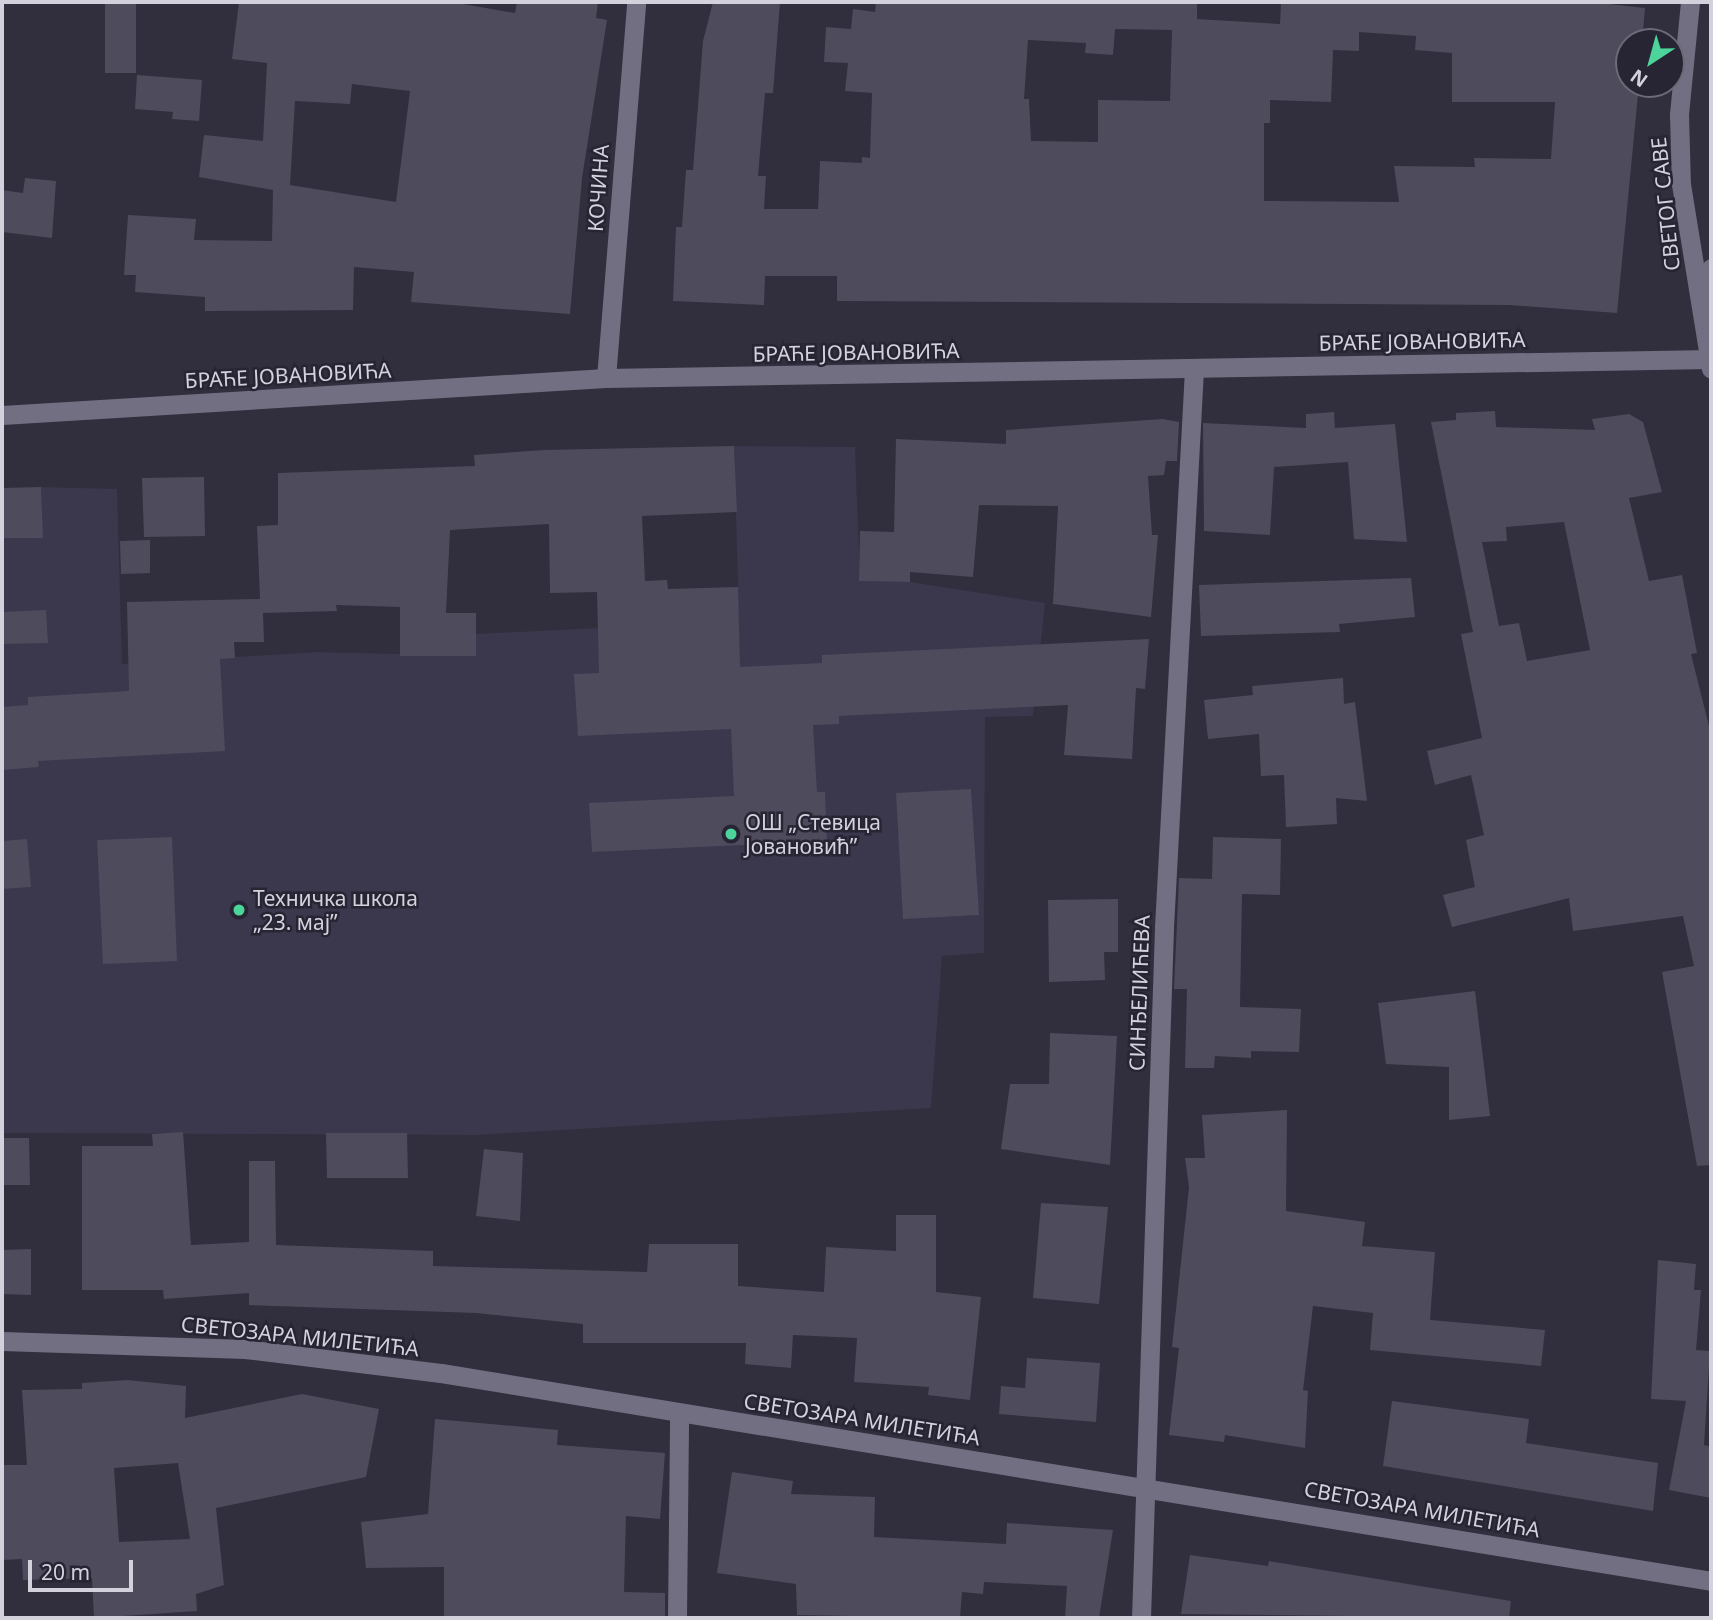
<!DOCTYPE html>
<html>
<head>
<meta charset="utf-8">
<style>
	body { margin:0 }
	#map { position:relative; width:1713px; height:1620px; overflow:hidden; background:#312e3e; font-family:"Noto Sans",sans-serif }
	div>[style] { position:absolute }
	.built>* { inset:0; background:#3b374d }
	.building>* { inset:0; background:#4e4b5d }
	.minor>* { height:19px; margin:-9.5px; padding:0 9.5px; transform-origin:9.5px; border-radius:9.5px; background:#726f82 }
	.tertiary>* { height:19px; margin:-9.5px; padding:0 9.5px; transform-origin:9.5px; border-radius:9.5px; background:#726f82 }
	.dots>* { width:19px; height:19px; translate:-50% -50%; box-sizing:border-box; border:4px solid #272434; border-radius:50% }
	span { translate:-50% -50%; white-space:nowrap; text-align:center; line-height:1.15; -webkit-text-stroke:5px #272434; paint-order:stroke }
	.street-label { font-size:21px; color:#d3d2dc }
	.poi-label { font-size:21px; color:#d3d2dc }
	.left { translate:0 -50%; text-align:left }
	.frame { position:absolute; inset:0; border:4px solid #d3d2dc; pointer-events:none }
	.north { position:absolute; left:1615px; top:28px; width:70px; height:70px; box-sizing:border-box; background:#272434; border:2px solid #6c6a77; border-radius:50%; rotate:216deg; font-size:19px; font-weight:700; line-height:28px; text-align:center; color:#d3d2dc }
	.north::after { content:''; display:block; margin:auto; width:24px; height:32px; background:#4cd49b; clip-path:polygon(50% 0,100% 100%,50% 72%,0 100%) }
	.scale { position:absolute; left:28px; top:1560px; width:105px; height:32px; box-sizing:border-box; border:4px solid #d3d2dc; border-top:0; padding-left:9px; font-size:21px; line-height:24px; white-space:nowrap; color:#d3d2dc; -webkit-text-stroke:5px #272434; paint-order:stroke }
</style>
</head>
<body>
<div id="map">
	<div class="built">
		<i style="clip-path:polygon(734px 446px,855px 447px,860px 581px,910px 582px,1045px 603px,1033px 716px,985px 717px,984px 953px,942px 956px,931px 1108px,477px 1135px,2px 1133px,2px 538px,42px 538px,41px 487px,117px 489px,122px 664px,318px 652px,476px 656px,476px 634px,598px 628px,738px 587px)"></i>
	</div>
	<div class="building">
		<i style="clip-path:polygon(105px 2px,136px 2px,136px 73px,105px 73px)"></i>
		<i style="clip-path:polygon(evenodd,239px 2px,452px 2px,515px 13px,517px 2px,598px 2px,596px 18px,607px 20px,582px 178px,570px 314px,411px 302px,414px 272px,354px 267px,353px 310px,205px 311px,205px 297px,135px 292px,136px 275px,124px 275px,128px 215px,196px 219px,194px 240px,272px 241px,273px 190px,199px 177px,204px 135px,263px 141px,267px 63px,232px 59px,239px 2px,352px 84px,410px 91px,396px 202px,290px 185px,295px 101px,350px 104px,352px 84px)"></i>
		<i style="clip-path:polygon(evenodd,713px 2px,780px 2px,773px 93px,765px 93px,758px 176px,766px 176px,764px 209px,818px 209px,820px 161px,862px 163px,862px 157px,870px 158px,872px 93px,845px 91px,848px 63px,824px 62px,826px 27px,851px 29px,853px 9px,875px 12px,876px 2px,1197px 2px,1197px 19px,1280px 24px,1281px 2px,1591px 2px,1645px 8px,1642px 42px,1629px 42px,1629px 84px,1639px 84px,1617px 313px,1509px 305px,837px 301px,837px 276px,765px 276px,764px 305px,673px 301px,676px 227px,682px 227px,686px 170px,693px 170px,703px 41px,713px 2px,1115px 29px,1172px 30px,1170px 101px,1098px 100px,1098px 142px,1031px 141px,1029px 99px,1024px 99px,1028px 40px,1086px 43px,1085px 53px,1113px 55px,1115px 29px,713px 2px,1359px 32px,1416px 36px,1415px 50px,1452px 53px,1452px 102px,1555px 102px,1551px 159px,1474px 158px,1475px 167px,1394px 166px,1399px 202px,1264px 201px,1264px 123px,1270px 123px,1270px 100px,1331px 102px,1333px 50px,1359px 51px,1359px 32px)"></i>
		<i style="clip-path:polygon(137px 75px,202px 80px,199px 121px,172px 119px,173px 112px,135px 109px)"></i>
		<i style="clip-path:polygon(25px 178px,56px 181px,52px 238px,2px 232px,2px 190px,23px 193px)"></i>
		<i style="clip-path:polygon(evenodd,1495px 411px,1496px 427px,1595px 430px,1592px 419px,1629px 414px,1643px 422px,1662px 492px,1629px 498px,1649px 581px,1682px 575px,1697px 653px,1691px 654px,1711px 734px,1711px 1165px,1697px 1166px,1662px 972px,1694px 966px,1683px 916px,1573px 931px,1569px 898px,1452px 927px,1443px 895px,1475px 887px,1466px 840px,1484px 835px,1471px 775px,1435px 785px,1427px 751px,1482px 738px,1461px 634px,1473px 632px,1431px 422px,1456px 420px,1456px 413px,1495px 411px,1564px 522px,1590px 650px,1527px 661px,1519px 623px,1499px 626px,1482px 542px,1507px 541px,1506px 527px,1564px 522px)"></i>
		<i style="clip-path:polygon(1334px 412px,1335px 428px,1395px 424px,1407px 542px,1354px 539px,1348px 462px,1274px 467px,1270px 535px,1204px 531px,1203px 423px,1306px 428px,1306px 414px)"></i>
		<i style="clip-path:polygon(1163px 419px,1179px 422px,1177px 461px,1166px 461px,1164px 475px,1148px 476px,1152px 535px,1158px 535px,1151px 617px,1053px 604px,1058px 506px,979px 505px,973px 577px,910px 572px,910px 582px,859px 581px,860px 531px,894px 532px,896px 439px,1006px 444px,1006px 430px)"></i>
		<i style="clip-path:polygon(734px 446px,737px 512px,642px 516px,645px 581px,667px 580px,668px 589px,738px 587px,740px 667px,822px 663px,822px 655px,1149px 639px,1145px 689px,1136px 688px,1132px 759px,1064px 755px,1068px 705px,839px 716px,839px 724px,813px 725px,817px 792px,825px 792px,827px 841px,592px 852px,589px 803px,734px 796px,731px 729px,578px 736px,574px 674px,599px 673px,597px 592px,550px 593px,549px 524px,450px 530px,446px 613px,476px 613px,476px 656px,400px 656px,400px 607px,336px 605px,337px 611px,263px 613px,264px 642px,234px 642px,235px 658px,220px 659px,225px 751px,38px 761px,39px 767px,2px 770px,2px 707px,28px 705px,28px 697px,129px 691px,127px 602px,260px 599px,257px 526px,278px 525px,278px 473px,475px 466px,474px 455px,544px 450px)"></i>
		<i style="clip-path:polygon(204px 477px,205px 536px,144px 537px,142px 478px)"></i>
		<i style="clip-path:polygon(41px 487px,43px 538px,2px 538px,2px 488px)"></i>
		<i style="clip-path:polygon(150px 540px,150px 573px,121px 574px,120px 541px)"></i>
		<i style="clip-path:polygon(1411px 578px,1415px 617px,1339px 624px,1340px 632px,1201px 636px,1199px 585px)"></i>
		<i style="clip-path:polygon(46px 610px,48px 643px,2px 644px,2px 612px)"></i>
		<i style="clip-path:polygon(1343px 678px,1344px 704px,1355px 702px,1367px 801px,1336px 798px,1337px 824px,1286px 827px,1284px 775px,1261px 776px,1259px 734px,1208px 739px,1204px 700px,1253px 695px,1252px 686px)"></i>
		<i style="clip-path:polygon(971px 789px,979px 915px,903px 919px,896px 793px)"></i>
		<i style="clip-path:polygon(172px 837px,177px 961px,103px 964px,97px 840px)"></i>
		<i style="clip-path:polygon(1213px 837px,1281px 839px,1280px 895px,1242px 894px,1240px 1007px,1301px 1009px,1299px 1052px,1251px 1051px,1251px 1058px,1215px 1056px,1214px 1068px,1185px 1068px,1187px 989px,1174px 989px,1179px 878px,1212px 879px)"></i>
		<i style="clip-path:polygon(27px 839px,31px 887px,2px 889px,2px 841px)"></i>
		<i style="clip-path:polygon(1118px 899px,1118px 952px,1104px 952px,1105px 980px,1049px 982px,1048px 900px)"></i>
		<i style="clip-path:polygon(1475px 991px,1490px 1116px,1449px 1120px,1449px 1067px,1386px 1064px,1378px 1003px)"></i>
		<i style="clip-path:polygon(1050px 1033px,1117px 1036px,1110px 1165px,1001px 1149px,1010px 1084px,1049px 1084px)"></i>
		<i style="clip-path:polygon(1287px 1110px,1286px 1211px,1365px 1222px,1362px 1246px,1435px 1252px,1430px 1320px,1545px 1330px,1541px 1366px,1370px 1350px,1373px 1313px,1313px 1306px,1303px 1390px,1308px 1391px,1305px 1448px,1225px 1435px,1224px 1442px,1169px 1435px,1179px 1348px,1172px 1347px,1189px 1187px,1185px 1158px,1205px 1158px,1202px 1115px)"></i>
		<i style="clip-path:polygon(183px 1132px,191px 1245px,249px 1242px,249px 1161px,275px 1161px,276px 1245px,433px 1251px,433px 1266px,647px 1272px,649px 1244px,738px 1244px,738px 1286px,824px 1292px,826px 1247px,896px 1251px,896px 1215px,936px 1215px,936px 1292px,981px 1297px,970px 1400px,928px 1395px,929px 1387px,854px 1382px,857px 1338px,793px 1335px,791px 1368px,745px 1364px,746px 1343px,583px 1343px,583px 1324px,476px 1313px,249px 1305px,249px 1293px,164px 1299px,163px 1290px,82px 1290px,82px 1146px,153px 1146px,152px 1134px)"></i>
		<i style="clip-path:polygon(326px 1133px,407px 1133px,408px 1178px,327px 1178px)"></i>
		<i style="clip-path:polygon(2px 1138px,29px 1138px,30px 1185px,2px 1185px)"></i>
		<i style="clip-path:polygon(484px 1149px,523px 1153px,520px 1221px,476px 1216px)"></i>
		<i style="clip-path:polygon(1041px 1203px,1108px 1207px,1099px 1304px,1033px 1298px)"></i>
		<i style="clip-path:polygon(31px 1249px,31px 1295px,2px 1294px,2px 1250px)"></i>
		<i style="clip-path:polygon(1658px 1260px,1696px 1264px,1694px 1290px,1701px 1290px,1696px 1350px,1710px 1351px,1704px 1445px,1711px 1447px,1711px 1498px,1669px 1490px,1686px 1401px,1651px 1399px)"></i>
		<i style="clip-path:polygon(1027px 1358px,1100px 1363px,1096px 1422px,999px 1414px,1001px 1386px,1025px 1388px)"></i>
		<i style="clip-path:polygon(evenodd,127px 1380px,186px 1386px,185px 1418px,302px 1394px,379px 1409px,366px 1477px,216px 1508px,224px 1585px,196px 1594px,197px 1611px,94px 1618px,92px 1578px,23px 1580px,22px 1559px,2px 1560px,2px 1465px,27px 1465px,22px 1390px,82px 1389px,82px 1383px,127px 1380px,178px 1463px,190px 1539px,119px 1542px,114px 1468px,178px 1463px)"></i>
		<i style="clip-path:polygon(1392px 1401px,1529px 1419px,1526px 1443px,1658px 1463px,1653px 1511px,1383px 1466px)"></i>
		<i style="clip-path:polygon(435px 1419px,558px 1430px,557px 1445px,665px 1453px,660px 1519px,626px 1516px,624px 1592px,665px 1593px,665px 1618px,444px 1618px,444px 1567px,366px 1568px,361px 1522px,428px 1514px)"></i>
		<i style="clip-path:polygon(732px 1472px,793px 1481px,791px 1494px,875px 1497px,874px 1537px,1006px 1544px,1007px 1523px,1113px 1530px,1099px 1618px,1065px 1618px,1067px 1586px,984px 1582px,983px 1594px,962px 1592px,960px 1618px,797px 1615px,796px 1584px,717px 1573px)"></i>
		<i style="clip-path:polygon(1190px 1555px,1268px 1566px,1269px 1561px,1511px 1601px,1509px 1618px,1181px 1614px)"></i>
	</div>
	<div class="minor">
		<i style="left:606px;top:378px;width:377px;rotate:-85.4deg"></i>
		<i style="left:2px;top:415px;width:605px;rotate:-3.51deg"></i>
		<i style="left:606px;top:378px;width:1105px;rotate:-0.99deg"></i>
		<i style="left:2px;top:1341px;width:243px;rotate:1.9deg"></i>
		<i style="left:245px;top:1349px;width:197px;rotate:7deg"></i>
		<i style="left:441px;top:1373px;width:1287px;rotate:9.3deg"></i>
		<i style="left:677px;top:1618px;width:204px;rotate:-89.4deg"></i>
		<i style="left:1141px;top:1618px;width:691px;rotate:-88.09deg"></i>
		<i style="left:1164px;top:927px;width:559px;rotate:-86.92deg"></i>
	</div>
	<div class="tertiary">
		<i style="left:1690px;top:2px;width:113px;rotate:95.6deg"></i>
		<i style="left:1679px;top:114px;width:70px;rotate:88.4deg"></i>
		<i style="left:1681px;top:184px;width:187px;rotate:80.8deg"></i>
		<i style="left:1710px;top:309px;width:41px;rotate:-88.6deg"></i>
	</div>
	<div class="dots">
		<i style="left:731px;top:834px;background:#4cd49b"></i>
		<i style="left:239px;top:910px;background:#4cd49b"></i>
	</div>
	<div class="street-label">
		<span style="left:598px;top:188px;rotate:-86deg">КОЧИНА</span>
		<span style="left:1665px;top:204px;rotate:-96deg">СВЕТОГ САВЕ</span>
		<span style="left:1422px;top:341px;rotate:-1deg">БРАЋЕ ЈОВАНОВИЋА</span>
		<span style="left:856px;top:352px;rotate:-1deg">БРАЋЕ ЈОВАНОВИЋА</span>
		<span style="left:288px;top:375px;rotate:-3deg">БРАЋЕ ЈОВАНОВИЋА</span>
		<span style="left:1139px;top:993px;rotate:-88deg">СИНЂЕЛИЋЕВА</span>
		<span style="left:300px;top:1336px;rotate:6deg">СВЕТОЗАРА МИЛЕТИЋА</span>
		<span style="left:862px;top:1419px;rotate:9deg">СВЕТОЗАРА МИЛЕТИЋА</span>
		<span style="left:1422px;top:1509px;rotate:10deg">СВЕТОЗАРА МИЛЕТИЋА</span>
	</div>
	<div class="poi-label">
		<span class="left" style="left:745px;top:834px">ОШ „Стевица<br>Јовановић”</span>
		<span class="left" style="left:253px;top:910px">Техничка школа<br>„23. мај”</span>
	</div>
	<div class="frame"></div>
	<div class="north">N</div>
	<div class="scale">20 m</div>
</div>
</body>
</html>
